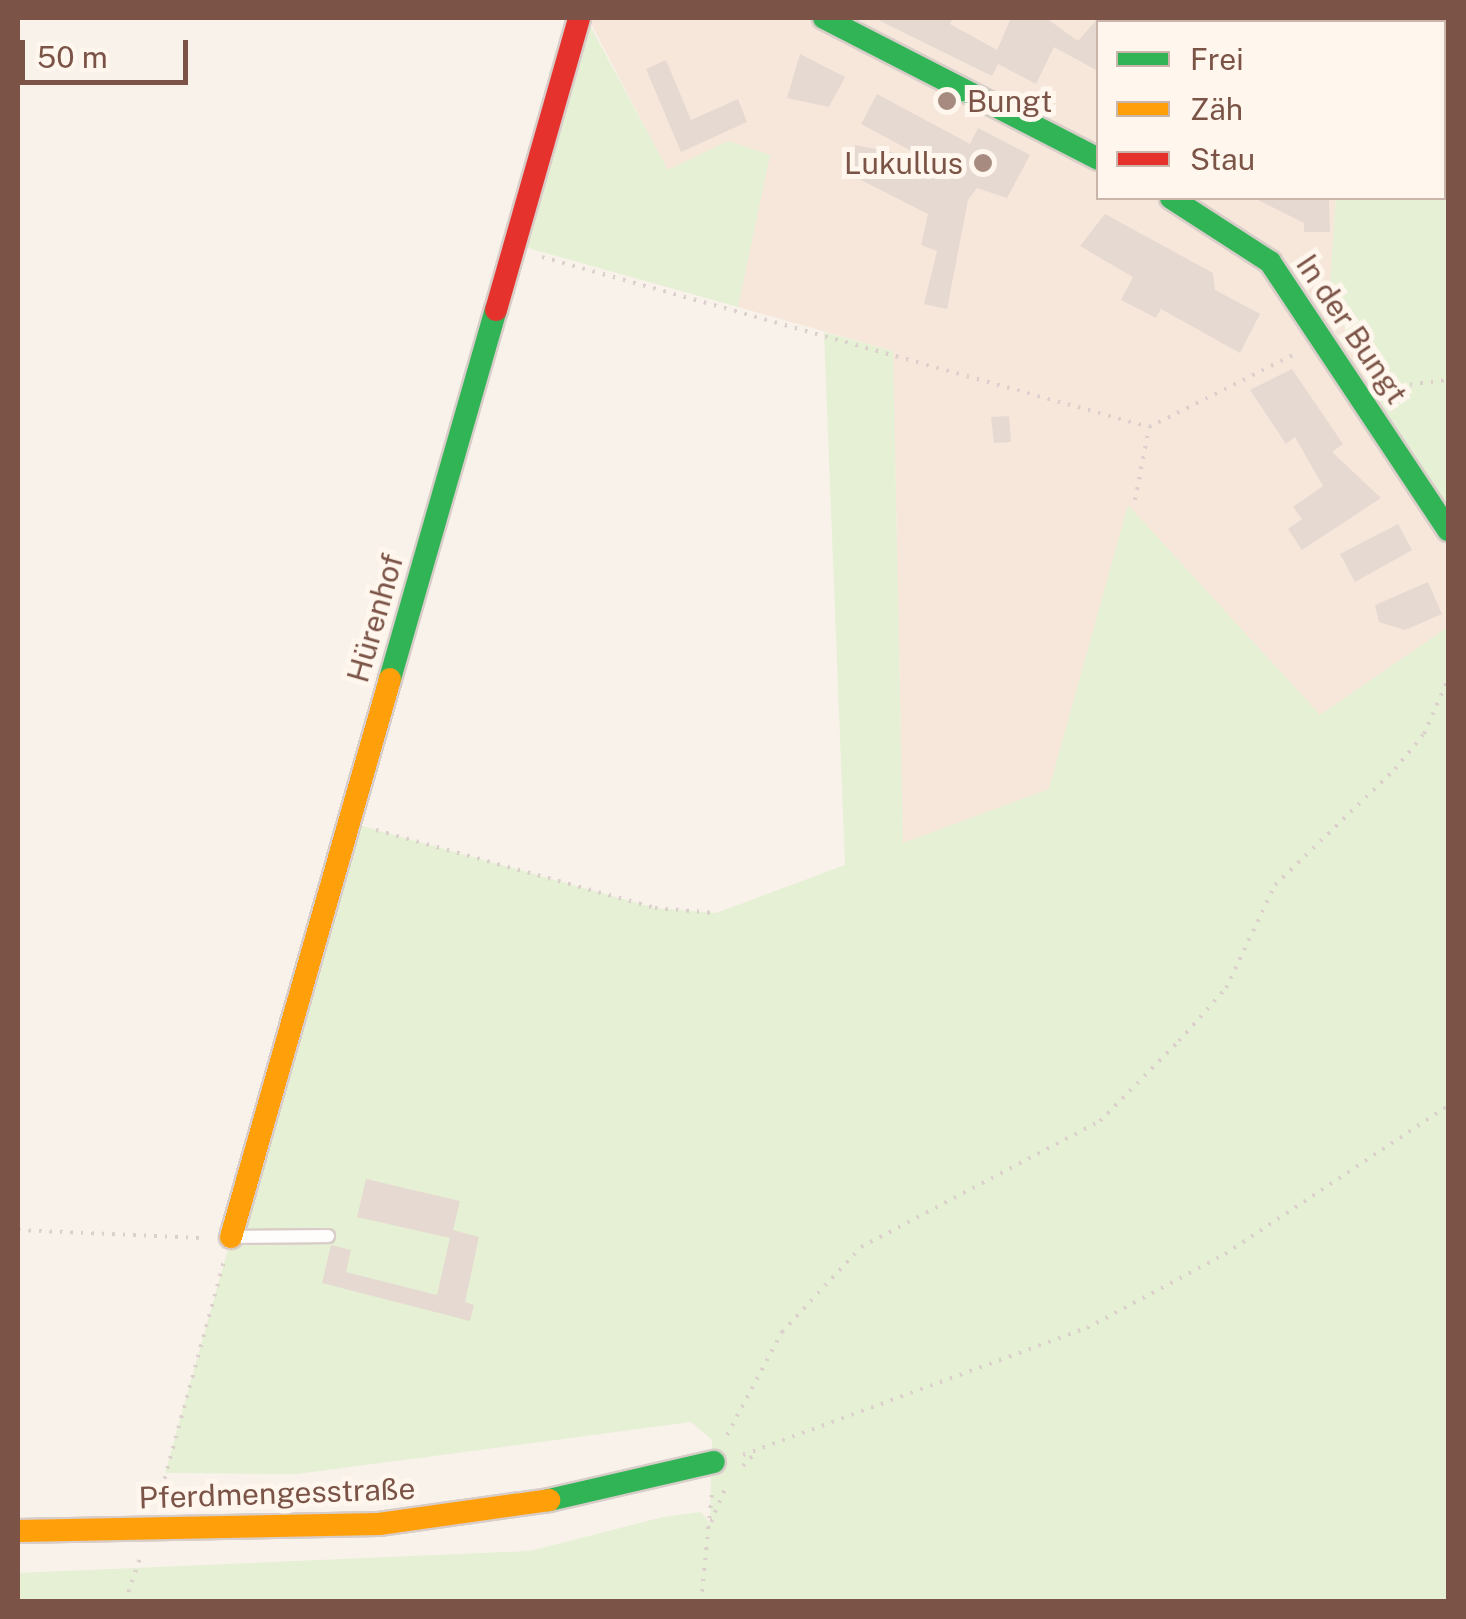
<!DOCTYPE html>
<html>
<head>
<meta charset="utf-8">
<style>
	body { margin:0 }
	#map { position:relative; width:1466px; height:1619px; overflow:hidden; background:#f9f2eb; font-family:"Public Sans",sans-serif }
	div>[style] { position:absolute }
	.residential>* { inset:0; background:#f6e7da }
	.green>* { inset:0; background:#e6f0d4 }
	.stream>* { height:6px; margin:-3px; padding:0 3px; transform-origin:3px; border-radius:3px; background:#cbebeb }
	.building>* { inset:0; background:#e6d9d1 }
	.path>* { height:4px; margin-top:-2px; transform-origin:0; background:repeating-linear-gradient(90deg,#dcd0cc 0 2.5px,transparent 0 10.5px) }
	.roads { filter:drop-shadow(2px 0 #d8cdc8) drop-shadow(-2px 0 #d8cdc8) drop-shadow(0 2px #d8cdc8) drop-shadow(0 -2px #d8cdc8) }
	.lane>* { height:12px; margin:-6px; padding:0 6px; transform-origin:6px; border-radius:6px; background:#fefdfc }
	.fast>* { height:22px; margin:-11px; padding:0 11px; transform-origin:11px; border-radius:11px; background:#30b455 }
	.slow>* { height:22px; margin:-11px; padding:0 11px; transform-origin:11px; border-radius:11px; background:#ff9f0a }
	.jam>* { height:22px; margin:-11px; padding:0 11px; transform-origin:11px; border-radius:11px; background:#e5322d }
	.dots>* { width:28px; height:28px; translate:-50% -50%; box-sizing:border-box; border:5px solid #fff6ed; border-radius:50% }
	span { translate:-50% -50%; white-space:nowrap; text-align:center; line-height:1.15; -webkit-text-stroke:10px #fff6ed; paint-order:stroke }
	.poi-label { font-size:30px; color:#7b5447 }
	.left { translate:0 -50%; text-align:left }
	.right { translate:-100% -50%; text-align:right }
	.street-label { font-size:30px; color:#7b5447 }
	.frame { position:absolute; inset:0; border:20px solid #7b5447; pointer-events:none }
	.legend { position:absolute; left:1096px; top:20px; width:350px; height:180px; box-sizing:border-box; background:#fff6ed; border:2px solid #cab5ab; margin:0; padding:12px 18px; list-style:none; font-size:30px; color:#7b5447 }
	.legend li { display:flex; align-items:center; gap:20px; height:50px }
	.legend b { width:50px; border:2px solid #cab5ab }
	.scale { position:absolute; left:20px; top:40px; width:168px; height:45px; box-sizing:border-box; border:5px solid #7b5447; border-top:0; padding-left:12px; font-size:30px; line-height:35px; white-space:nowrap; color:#7b5447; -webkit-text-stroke:8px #fff6ed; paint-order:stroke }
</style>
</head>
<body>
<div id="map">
	<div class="residential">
		<i style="clip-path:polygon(1221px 18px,1231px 22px,1098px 22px,1098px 198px,1336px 198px,1329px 298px,1448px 529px,1448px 627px,1320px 715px,1128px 506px,1049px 790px,903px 843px,893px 351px,738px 307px,770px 155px,728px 141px,668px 171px,588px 18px)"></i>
	</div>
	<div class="green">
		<i style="clip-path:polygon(1221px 18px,1448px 18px,1448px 537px,1329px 298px,1336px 198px,1444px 198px,1444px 22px)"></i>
		<i style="clip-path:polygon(587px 20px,668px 170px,728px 141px,770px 155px,738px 307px,517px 245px)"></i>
		<i style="clip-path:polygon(824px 332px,893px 351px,903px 843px,1049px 789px,1128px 505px,1320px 715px,1448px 627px,1448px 1601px,18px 1602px,18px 1573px,530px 1551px,663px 1517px,701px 1512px,710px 1523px,712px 1440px,691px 1422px,297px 1474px,165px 1473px,348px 822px,655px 908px,716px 913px,845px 865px)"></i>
	</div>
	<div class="stream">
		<i style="left:1312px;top:18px;width:11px;rotate:22deg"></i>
		<i style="left:1444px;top:90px;width:4px;rotate:27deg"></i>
	</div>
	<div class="building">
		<i style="clip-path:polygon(874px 18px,953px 18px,950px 24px,997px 50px,1011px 18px,1046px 18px,1078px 41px,1098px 18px,1098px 71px,1054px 47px,1036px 84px,998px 64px,992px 76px)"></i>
		<i style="clip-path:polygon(800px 54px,845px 77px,829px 107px,787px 98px)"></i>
		<i style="clip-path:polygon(666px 60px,691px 120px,738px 99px,747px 122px,681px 152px,646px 69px)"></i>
		<i style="clip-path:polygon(877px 94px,970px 144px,978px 128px,1030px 155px,1007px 198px,977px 188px,968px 200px,947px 309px,924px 304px,937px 251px,921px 245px,928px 214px,851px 175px,855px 145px,926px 159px,861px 124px)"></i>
		<i style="clip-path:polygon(1254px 198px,1329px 198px,1330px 232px,1304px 232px,1304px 223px)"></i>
		<i style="clip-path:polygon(1105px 214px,1213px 273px,1215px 290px,1260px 314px,1240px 353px,1161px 309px,1156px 318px,1121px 300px,1133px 277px,1080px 246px)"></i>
		<i style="clip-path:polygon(1292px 369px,1343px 444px,1332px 452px,1381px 498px,1302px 550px,1288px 529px,1302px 519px,1293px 507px,1323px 486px,1295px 437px,1286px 444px,1250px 390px)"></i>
		<i style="clip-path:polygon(1009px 416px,1011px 442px,994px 443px,991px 417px)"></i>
		<i style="clip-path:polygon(1398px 524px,1412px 550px,1355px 582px,1340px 554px)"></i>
		<i style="clip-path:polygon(1428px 582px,1442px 614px,1405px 630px,1379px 622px,1375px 605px)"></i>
		<i style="clip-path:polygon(366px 1179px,460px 1201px,453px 1230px,479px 1237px,465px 1302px,474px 1305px,470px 1321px,322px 1283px,331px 1245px,351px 1250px,346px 1272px,437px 1295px,450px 1238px,357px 1217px)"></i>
	</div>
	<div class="path">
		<i style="left:1421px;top:18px;width:4px;rotate:76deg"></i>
		<i style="left:1444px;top:63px;width:6px;rotate:45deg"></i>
		<i style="left:542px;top:257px;width:630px;rotate:15.65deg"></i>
		<i style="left:1149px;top:427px;width:165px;rotate:-26.6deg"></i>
		<i style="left:1389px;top:387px;width:59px;rotate:-6.8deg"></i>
		<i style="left:1135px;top:500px;width:74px;rotate:-79.1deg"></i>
		<i style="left:376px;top:830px;width:290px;rotate:15.6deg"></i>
		<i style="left:655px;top:908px;width:61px;rotate:4.7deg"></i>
		<i style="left:18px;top:1230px;width:184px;rotate:2.5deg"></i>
		<i style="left:727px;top:1435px;width:117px;rotate:-61.9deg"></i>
		<i style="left:782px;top:1332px;width:116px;rotate:-47.1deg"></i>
		<i style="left:861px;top:1247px;width:270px;rotate:-27.8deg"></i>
		<i style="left:1100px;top:1121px;width:112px;rotate:-45.4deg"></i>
		<i style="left:1179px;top:1041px;width:71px;rotate:-48.4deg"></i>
		<i style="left:1226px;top:988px;width:114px;rotate:-64.6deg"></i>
		<i style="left:1275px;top:885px;width:167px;rotate:-44deg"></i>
		<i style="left:1395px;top:769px;width:45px;rotate:-50.4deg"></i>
		<i style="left:1424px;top:734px;width:60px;rotate:-66.4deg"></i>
		<i style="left:743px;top:1455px;width:367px;rotate:-20.3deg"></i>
		<i style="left:1087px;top:1328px;width:157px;rotate:-28.2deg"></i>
		<i style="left:1225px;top:1254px;width:268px;rotate:-33.6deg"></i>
		<i style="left:743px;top:1466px;width:21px;rotate:-47deg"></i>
		<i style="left:159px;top:1499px;width:246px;rotate:-74.7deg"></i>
		<i style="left:711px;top:1522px;width:36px;rotate:-67deg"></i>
		<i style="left:125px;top:1602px;width:50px;rotate:-71.2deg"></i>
		<i style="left:701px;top:1602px;width:111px;rotate:-84.3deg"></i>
	</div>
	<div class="roads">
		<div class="lane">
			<i style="left:233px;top:1237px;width:95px;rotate:-0.6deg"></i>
		</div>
		<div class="fast">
			<i style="left:824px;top:18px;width:308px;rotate:27.2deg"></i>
			<i style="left:1171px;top:198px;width:118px;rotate:32.9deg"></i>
			<i style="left:1270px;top:262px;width:322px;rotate:56.4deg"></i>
			<i style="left:390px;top:679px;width:384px;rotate:-74deg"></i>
			<i style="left:549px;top:1500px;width:169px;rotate:-13deg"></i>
		</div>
		<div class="slow">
			<i style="left:231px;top:1237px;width:580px;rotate:-74.1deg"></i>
			<i style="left:18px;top:1531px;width:361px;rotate:-1.1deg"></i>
			<i style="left:379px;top:1524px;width:172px;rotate:-8deg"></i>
		</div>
		<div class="jam">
			<i style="left:496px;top:310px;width:304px;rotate:-74.1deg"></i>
		</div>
	</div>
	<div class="dots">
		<i style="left:947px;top:101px;background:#a78b80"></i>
		<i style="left:983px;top:163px;background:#a78b80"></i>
	</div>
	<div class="poi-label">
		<span class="left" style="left:967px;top:101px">Bungt</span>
		<span class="right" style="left:963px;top:163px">Lukullus</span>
	</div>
	<div class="street-label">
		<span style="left:1352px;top:329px;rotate:56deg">In der Bungt</span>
		<span style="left:375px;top:618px;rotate:-74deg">Hürenhof</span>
		<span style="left:277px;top:1493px;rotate:-2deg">Pferdmengesstraße</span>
	</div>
	<div class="frame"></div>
	<ul class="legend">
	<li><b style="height:12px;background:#30b455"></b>Frei</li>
	<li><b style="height:12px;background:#ff9f0a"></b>Zäh</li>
	<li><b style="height:12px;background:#e5322d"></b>Stau</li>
	</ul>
	<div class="scale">50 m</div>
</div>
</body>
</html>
